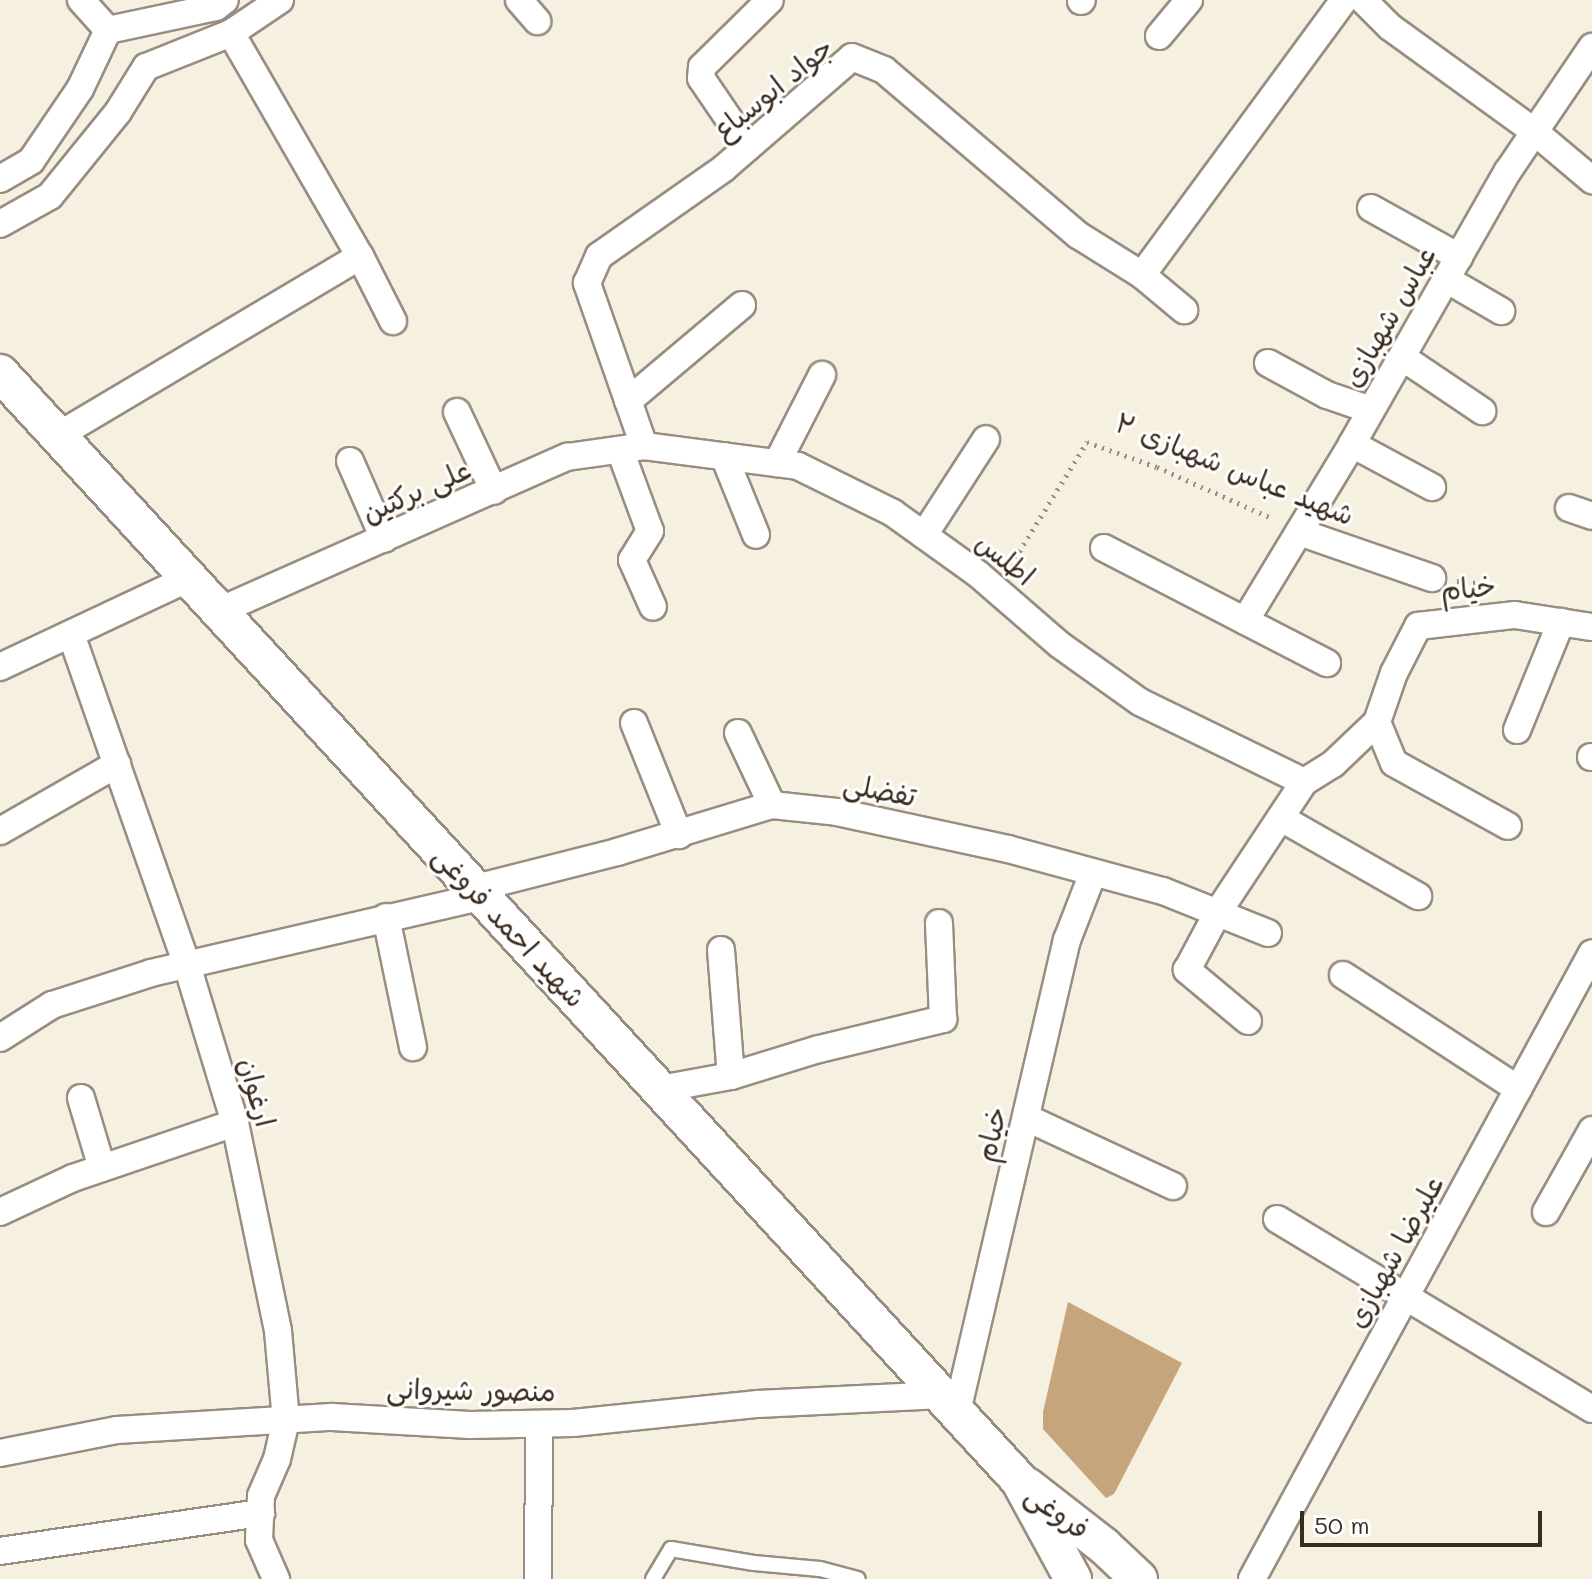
<!DOCTYPE html>
<html>
<head>
<meta charset="utf-8">
<style>
	body { margin:0 }
	#map { position:relative; width:1592px; height:1579px; overflow:hidden; background:#f6f0e1; font-family:Mali,"Playpen Sans Arabic",sans-serif }
	div>[style] { position:absolute }
	.building>* { inset:0; background:#c6a47c }
	.path>* { height:5px; margin-top:-2.5px; transform-origin:0; background:repeating-linear-gradient(90deg,#988d80 0 2px,transparent 0 8px) }
	.roads { filter:drop-shadow(2px 0 #988d80) drop-shadow(-2px 0 #988d80) drop-shadow(0 2px #988d80) drop-shadow(0 -2px #988d80) }
	.lane>* { height:14px; margin:-7px; padding:0 7px; transform-origin:7px; border-radius:7px; background:#fff }
	.street>* { height:26px; margin:-13px; padding:0 13px; transform-origin:13px; border-radius:13px; background:#fff }
	.secondary>* { height:36px; margin:-18px; padding:0 18px; transform-origin:18px; border-radius:18px; background:#fff }
	span { translate:-50% -50%; white-space:nowrap; text-align:center; line-height:1.15; -webkit-text-stroke:6px #fff; paint-order:stroke }
	.street-label { font-size:28px; color:#3b2a1e }
	.scale { position:absolute; left:1300px; top:1511px; width:242px; height:36px; box-sizing:border-box; border:4px solid #3b2a1e; border-top:0; padding-left:10px; font-size:24px; line-height:28px; white-space:nowrap; color:#3b2a1e; -webkit-text-stroke:6px #fff; paint-order:stroke }
</style>
</head>
<body>
<div id="map">
	<div class="building">
		<i style="clip-path:polygon(1068px 1302px,1182px 1363px,1114px 1494px,1106px 1498px,1043px 1429px,1043px 1412px)"></i>
	</div>
	<div class="path">
		<i style="left:1011px;top:565px;width:145px;rotate:-58.3deg"></i>
		<i style="left:1087px;top:442px;width:74px;rotate:19.7deg"></i>
		<i style="left:1157px;top:467px;width:128px;rotate:24deg"></i>
		<i style="left:1457px;top:581px;width:29px;rotate:6deg"></i>
		<i style="left:1486px;top:584px;width:8px;rotate:45deg"></i>
	</div>
	<div class="roads">
		<div class="lane">
			<i style="left:653px;top:1579px;width:35px;rotate:-59deg"></i>
			<i style="left:671px;top:1549px;width:84px;rotate:9.6deg"></i>
			<i style="left:754px;top:1563px;width:66px;rotate:5.2deg"></i>
			<i style="left:820px;top:1569px;width:39px;rotate:15deg"></i>
		</div>
		<div class="street">
			<i style="left:81px;top:0;width:40px;rotate:48deg"></i>
			<i style="left:519px;top:0;width:28px;rotate:49deg"></i>
			<i style="left:1363px;top:0;width:38px;rotate:45deg"></i>
			<i style="left:1390px;top:27px;width:179px;rotate:35.9deg"></i>
			<i style="left:1535px;top:132px;width:75px;rotate:40.1deg"></i>
			<i style="left:1081px;top:1px;width:1px;rotate:-45deg"></i>
			<i style="left:231px;top:33px;width:258px;rotate:60deg"></i>
			<i style="left:360px;top:256px;width:73px;rotate:63.1deg"></i>
			<i style="left:1159px;top:36px;width:47px;rotate:-50.2deg"></i>
			<i style="left:748px;top:147px;width:83px;rotate:-124.3deg"></i>
			<i style="left:701px;top:78px;width:11px;rotate:-85deg"></i>
			<i style="left:702px;top:67px;width:95px;rotate:-44.6deg"></i>
			<i style="left:0;top:179px;width:36px;rotate:-30deg"></i>
			<i style="left:31px;top:161px;width:87px;rotate:-55.8deg"></i>
			<i style="left:80px;top:89px;width:65px;rotate:-64.6deg"></i>
			<i style="left:108px;top:30px;width:110px;rotate:-12deg"></i>
			<i style="left:216px;top:7px;width:11px;rotate:-38deg"></i>
			<i style="left:1371px;top:208px;width:101px;rotate:29.1deg"></i>
			<i style="left:0;top:224px;width:57px;rotate:-29.2deg"></i>
			<i style="left:50px;top:196px;width:108px;rotate:-51deg"></i>
			<i style="left:118px;top:112px;width:53px;rotate:-58.1deg"></i>
			<i style="left:146px;top:67px;width:92px;rotate:-21.8deg"></i>
			<i style="left:231px;top:33px;width:59px;rotate:-34deg"></i>
			<i style="left:1142px;top:275px;width:341px;rotate:-53.7deg"></i>
			<i style="left:1446px;top:279px;width:64px;rotate:30.2deg"></i>
			<i style="left:1402px;top:357px;width:97px;rotate:34deg"></i>
			<i style="left:1268px;top:363px;width:67px;rotate:28.5deg"></i>
			<i style="left:1327px;top:395px;width:46px;rotate:18.8deg"></i>
			<i style="left:628px;top:401px;width:149px;rotate:-40.1deg"></i>
			<i style="left:457px;top:412px;width:87px;rotate:64.9deg"></i>
			<i style="left:59px;top:435px;width:350px;rotate:-30.7deg"></i>
			<i style="left:1352px;top:444px;width:91px;rotate:28.3deg"></i>
			<i style="left:644px;top:446px;width:173px;rotate:-109.3deg"></i>
			<i style="left:587px;top:283px;width:30px;rotate:-66deg"></i>
			<i style="left:599px;top:256px;width:153px;rotate:-35.1deg"></i>
			<i style="left:724px;top:168px;width:169px;rotate:-40.9deg"></i>
			<i style="left:852px;top:57px;width:35px;rotate:22deg"></i>
			<i style="left:884px;top:70px;width:255px;rotate:40.4deg"></i>
			<i style="left:1078px;top:235px;width:75px;rotate:32deg"></i>
			<i style="left:1142px;top:275px;width:55px;rotate:39.8deg"></i>
			<i style="left:620px;top:450px;width:86px;rotate:69.7deg"></i>
			<i style="left:650px;top:531px;width:34px;rotate:122deg"></i>
			<i style="left:632px;top:560px;width:51px;rotate:65.9deg"></i>
			<i style="left:724px;top:456px;width:85px;rotate:67.9deg"></i>
			<i style="left:350px;top:461px;width:85px;rotate:66.4deg"></i>
			<i style="left:777px;top:463px;width:99px;rotate:-62.9deg"></i>
			<i style="left:1569px;top:508px;width:24px;rotate:19deg"></i>
			<i style="left:1299px;top:532px;width:141px;rotate:19.1deg"></i>
			<i style="left:924px;top:535px;width:114px;rotate:-57.1deg"></i>
			<i style="left:1104px;top:548px;width:251px;rotate:27.3deg"></i>
			<i style="left:219px;top:611px;width:381px;rotate:-23.9deg"></i>
			<i style="left:567px;top:457px;width:78px;rotate:-8.1deg"></i>
			<i style="left:644px;top:446px;width:155px;rotate:7.4deg"></i>
			<i style="left:798px;top:466px;width:106px;rotate:26.3deg"></i>
			<i style="left:893px;top:513px;width:105px;rotate:35.7deg"></i>
			<i style="left:978px;top:574px;width:108px;rotate:40.9deg"></i>
			<i style="left:1060px;top:645px;width:98px;rotate:35.5deg"></i>
			<i style="left:1140px;top:702px;width:182px;rotate:26deg"></i>
			<i style="left:1245px;top:621px;width:207px;rotate:-58.8deg"></i>
			<i style="left:1352px;top:444px;width:314px;rotate:-60.3deg"></i>
			<i style="left:1508px;top:171px;width:150px;rotate:-55.9deg"></i>
			<i style="left:71px;top:634px;width:351px;rotate:70.7deg"></i>
			<i style="left:187px;top:965px;width:165px;rotate:73.1deg"></i>
			<i style="left:235px;top:1123px;width:212px;rotate:78.3deg"></i>
			<i style="left:278px;top:1331px;width:89px;rotate:84.9deg"></i>
			<i style="left:286px;top:1420px;width:40px;rotate:103deg"></i>
			<i style="left:277px;top:1459px;width:40px;rotate:113.4deg"></i>
			<i style="left:261px;top:1496px;width:44px;rotate:92.6deg"></i>
			<i style="left:259px;top:1540px;width:43px;rotate:66.4deg"></i>
			<i style="left:0;top:667px;width:209px;rotate:-25.2deg"></i>
			<i style="left:1377px;top:722px;width:44px;rotate:67.5deg"></i>
			<i style="left:1394px;top:763px;width:130px;rotate:28.9deg"></i>
			<i style="left:634px;top:723px;width:121px;rotate:68.1deg"></i>
			<i style="left:1517px;top:730px;width:117px;rotate:-67.8deg"></i>
			<i style="left:738px;top:733px;width:80px;rotate:64.7deg"></i>
			<i style="left:1591px;top:757px;width:1px"></i>
			<i style="left:1281px;top:818px;width:158px;rotate:29.7deg"></i>
			<i style="left:0;top:831px;width:135px;rotate:-29.8deg"></i>
			<i style="left:476px;top:888px;width:146px;rotate:-14.3deg"></i>
			<i style="left:617px;top:852px;width:162px;rotate:-16.9deg"></i>
			<i style="left:772px;top:805px;width:65px;rotate:6.1deg"></i>
			<i style="left:837px;top:812px;width:175px;rotate:12.2deg"></i>
			<i style="left:1008px;top:849px;width:161px;rotate:15.2deg"></i>
			<i style="left:1163px;top:891px;width:113px;rotate:21.8deg"></i>
			<i style="left:386px;top:917px;width:133px;rotate:78.3deg"></i>
			<i style="left:721px;top:950px;width:126px;rotate:85.5deg"></i>
			<i style="left:1343px;top:975px;width:209px;rotate:33.1deg"></i>
			<i style="left:1248px;top:1021px;width:80px;rotate:-140.1deg"></i>
			<i style="left:1187px;top:970px;width:66px;rotate:-61.9deg"></i>
			<i style="left:1218px;top:912px;width:156px;rotate:-56.5deg"></i>
			<i style="left:1304px;top:782px;width:34px;rotate:-32deg"></i>
			<i style="left:1333px;top:764px;width:61px;rotate:-43.7deg"></i>
			<i style="left:1377px;top:722px;width:52px;rotate:-70.9deg"></i>
			<i style="left:1394px;top:673px;width:53px;rotate:-62.9deg"></i>
			<i style="left:1418px;top:626px;width:98px;rotate:-6.5deg"></i>
			<i style="left:1515px;top:615px;width:78px;rotate:8.9deg"></i>
			<i style="left:0;top:1038px;width:62px;rotate:-32.4deg"></i>
			<i style="left:52px;top:1005px;width:104px;rotate:-17.9deg"></i>
			<i style="left:151px;top:973px;width:342px;rotate:-13deg"></i>
			<i style="left:660px;top:1089px;width:72px;rotate:-10.4deg"></i>
			<i style="left:731px;top:1076px;width:92px;rotate:-17.1deg"></i>
			<i style="left:819px;top:1049px;width:128px;rotate:-13.6deg"></i>
			<i style="left:943px;top:1019px;width:96px;rotate:-92.4deg"></i>
			<i style="left:81px;top:1098px;width:73px;rotate:73.3deg"></i>
			<i style="left:1027px;top:1118px;width:161px;rotate:25deg"></i>
			<i style="left:0;top:1212px;width:81px;rotate:-25deg"></i>
			<i style="left:73px;top:1178px;width:171px;rotate:-18.8deg"></i>
			<i style="left:1546px;top:1212px;width:94px;rotate:-60.7deg"></i>
			<i style="left:1277px;top:1219px;width:368px;rotate:31.1deg"></i>
			<i style="left:957px;top:1412px;width:485px;rotate:-76.9deg"></i>
			<i style="left:1067px;top:940px;width:72px;rotate:-68.8deg"></i>
			<i style="left:0;top:1453px;width:119px;rotate:-11.1deg"></i>
			<i style="left:117px;top:1430px;width:215px;rotate:-3.5deg"></i>
			<i style="left:332px;top:1417px;width:138px;rotate:3.3deg"></i>
			<i style="left:470px;top:1425px;width:103px;rotate:-1.1deg"></i>
			<i style="left:573px;top:1423px;width:186px;rotate:-5.9deg"></i>
			<i style="left:758px;top:1404px;width:184px;rotate:-2.8deg"></i>
			<i style="left:0;top:1551px;width:264px;rotate:-8.3deg"></i>
			<i style="left:538px;top:1579px;width:155px;rotate:-89.6deg"></i>
			<i style="left:1252px;top:1579px;width:712px;rotate:-61.49deg"></i>
		</div>
		<div class="secondary">
			<i style="left:0;top:373px;width:1505px;rotate:47.37deg"></i>
			<i style="left:1019px;top:1480px;width:113px;rotate:61.4deg"></i>
			<i style="left:1027px;top:1486px;width:98px;rotate:37.9deg"></i>
			<i style="left:1104px;top:1546px;width:48px;rotate:43.3deg"></i>
		</div>
	</div>
	<div class="street-label">
		<span style="left:772px;top:88px;rotate:-39deg">جواد ابوسباع</span>
		<span style="left:1388px;top:316px;rotate:-60deg">عباس شهبازی</span>
		<span style="left:1235px;top:468px;rotate:22deg">شهید عباس شهبازی ۲</span>
		<span style="left:416px;top:490px;rotate:-24deg">علی برکتین</span>
		<span style="left:1006px;top:558px;rotate:39deg">اطلس</span>
		<span style="left:1468px;top:587px;rotate:-6deg">خیام</span>
		<span style="left:880px;top:789px;rotate:11deg">تفضلی</span>
		<span style="left:510px;top:926px;rotate:47deg">شهید احمد فروغی</span>
		<span style="left:258px;top:1092px;rotate:75deg">ارغوان</span>
		<span style="left:990px;top:1134px;rotate:-77deg">خیام</span>
		<span style="left:1394px;top:1251px;rotate:-61deg">علیرضا شهبازی</span>
		<span style="left:471px;top:1389px;rotate:1deg">منصور شیروانی</span>
		<span style="left:1058px;top:1511px;rotate:36deg">فروغی</span>
	</div>
	<div class="scale">50 m</div>
</div>
</body>
</html>
